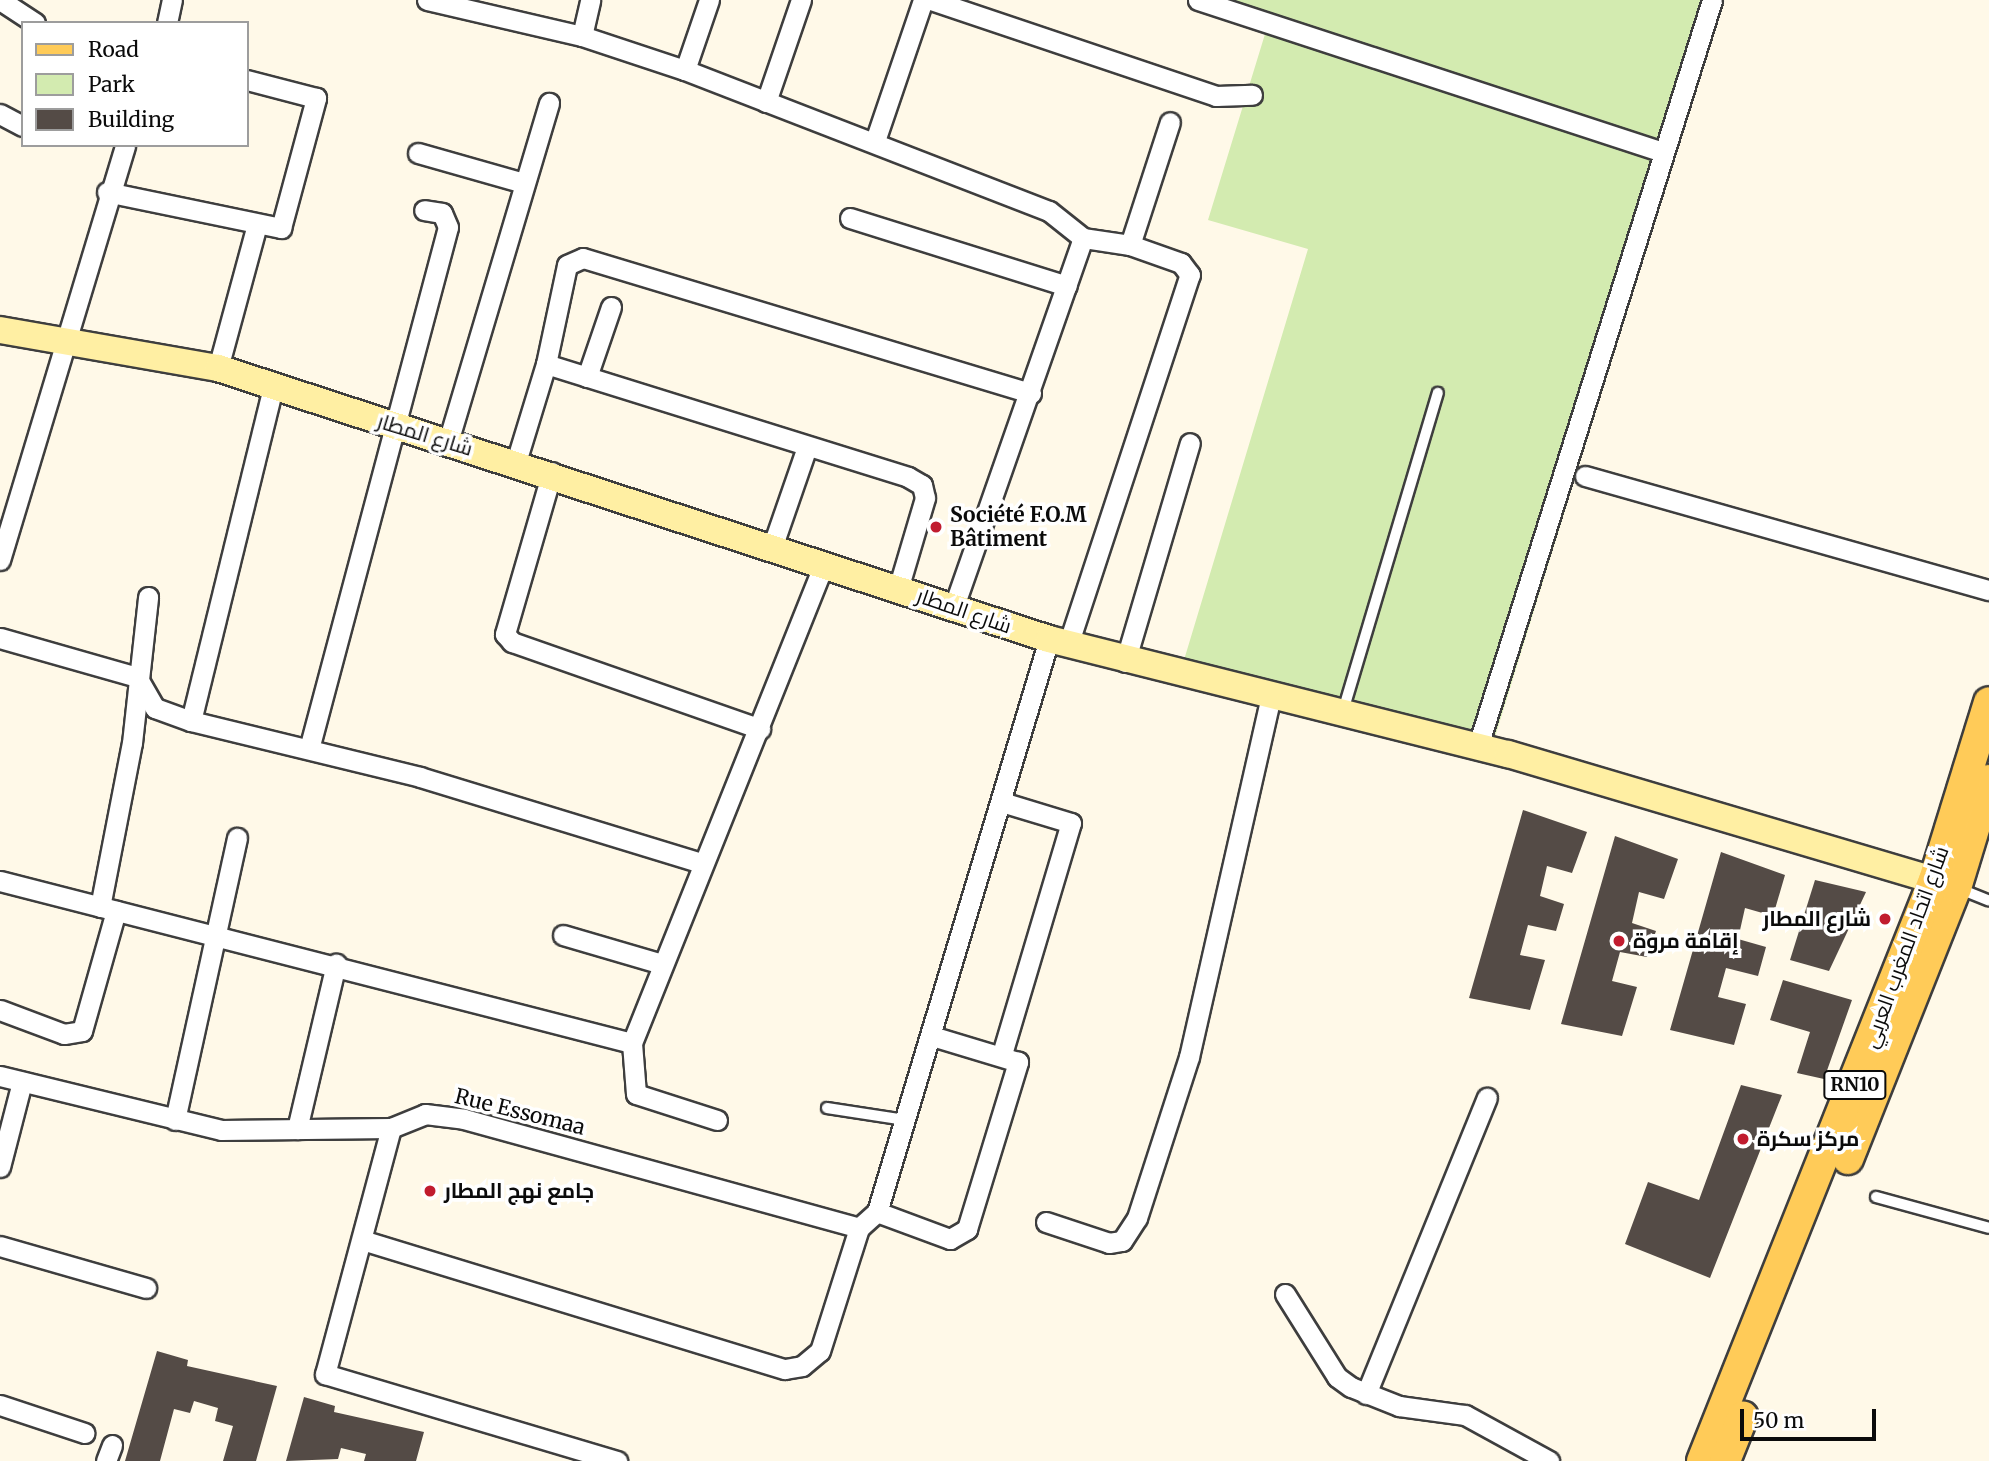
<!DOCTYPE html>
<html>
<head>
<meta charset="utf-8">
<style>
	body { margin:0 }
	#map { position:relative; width:1989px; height:1461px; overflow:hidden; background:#fff9e8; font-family:Merriweather,Cairo,serif }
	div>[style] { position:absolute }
	.green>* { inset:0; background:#d3ebb0 }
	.building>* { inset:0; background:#544b46 }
	.roads { filter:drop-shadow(2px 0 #3e3e3e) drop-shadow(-2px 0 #3e3e3e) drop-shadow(0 2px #3e3e3e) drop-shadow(0 -2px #3e3e3e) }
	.lane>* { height:10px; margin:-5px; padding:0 5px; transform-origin:5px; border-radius:5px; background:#fff }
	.street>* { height:19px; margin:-9.5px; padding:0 9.5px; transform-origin:9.5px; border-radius:9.5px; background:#fff }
	.secondary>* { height:26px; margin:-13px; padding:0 13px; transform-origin:13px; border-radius:13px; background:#ffefa3 }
	.primary>* { height:30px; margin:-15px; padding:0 15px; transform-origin:15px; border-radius:15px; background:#ffcb58 }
	.dots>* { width:19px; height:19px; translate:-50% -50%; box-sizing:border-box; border:4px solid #fff; border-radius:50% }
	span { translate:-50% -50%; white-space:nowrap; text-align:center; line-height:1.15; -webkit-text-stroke:7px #fff; paint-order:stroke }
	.shield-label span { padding:2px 5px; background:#fff; border:2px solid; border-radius:5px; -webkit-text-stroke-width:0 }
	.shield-label { font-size:19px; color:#0b0b0b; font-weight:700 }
	.street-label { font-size:21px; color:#0b0b0b }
	.poi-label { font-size:21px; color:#0b0b0b; font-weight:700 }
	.left { translate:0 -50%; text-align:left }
	.right { translate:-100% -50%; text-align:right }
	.legend { position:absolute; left:21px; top:21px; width:228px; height:126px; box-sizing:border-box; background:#fff; border:2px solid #9d9d9d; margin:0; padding:9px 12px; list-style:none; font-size:21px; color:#0b0b0b }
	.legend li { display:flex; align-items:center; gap:14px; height:35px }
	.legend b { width:35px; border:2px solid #9d9d9d }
	.scale { position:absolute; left:1740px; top:1409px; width:136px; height:32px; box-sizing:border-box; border:4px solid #0b0b0b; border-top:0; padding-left:9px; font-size:21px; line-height:24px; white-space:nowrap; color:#0b0b0b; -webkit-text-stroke:5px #fff; paint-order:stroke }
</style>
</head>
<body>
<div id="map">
	<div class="green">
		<i style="clip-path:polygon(1214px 0,1723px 0,1494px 740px,1184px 660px,1308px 249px,1208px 220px,1269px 21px)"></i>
	</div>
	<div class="building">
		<i style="clip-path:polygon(1523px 810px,1587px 832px,1572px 873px,1547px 866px,1540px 896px,1564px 904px,1556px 931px,1528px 925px,1520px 955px,1545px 960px,1530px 1010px,1469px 998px)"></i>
		<i style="clip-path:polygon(1615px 836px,1678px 859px,1664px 899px,1639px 892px,1632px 923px,1656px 931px,1647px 957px,1620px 952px,1612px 981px,1637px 987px,1622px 1036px,1561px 1024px)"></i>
		<i style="clip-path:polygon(1721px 852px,1785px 875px,1773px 916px,1745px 908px,1738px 939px,1766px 947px,1758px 976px,1726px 968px,1718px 997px,1746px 1004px,1734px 1045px,1670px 1030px)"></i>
		<i style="clip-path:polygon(1815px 880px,1866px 892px,1829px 971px,1790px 960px)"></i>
		<i style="clip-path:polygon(1783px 980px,1852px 1000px,1824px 1079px,1797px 1073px,1810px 1032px,1770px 1020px)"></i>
		<i style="clip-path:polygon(1741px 1085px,1782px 1095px,1710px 1278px,1625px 1244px,1648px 1182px,1699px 1200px)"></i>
		<i style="clip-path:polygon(157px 1351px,188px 1360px,187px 1366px,277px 1386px,256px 1461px,223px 1461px,233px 1426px,215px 1421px,218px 1408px,194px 1401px,190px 1413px,174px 1409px,160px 1461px,125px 1461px)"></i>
		<i style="clip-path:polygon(304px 1397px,335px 1406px,334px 1412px,424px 1432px,416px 1461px,364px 1461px,366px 1454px,341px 1448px,338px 1459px,286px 1461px)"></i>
	</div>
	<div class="roads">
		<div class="lane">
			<i style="left:1343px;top:711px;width:332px;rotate:-73.4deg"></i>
			<i style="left:1960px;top:889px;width:31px;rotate:22deg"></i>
			<i style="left:827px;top:1108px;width:79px;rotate:8.7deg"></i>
			<i style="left:1876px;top:1197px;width:117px;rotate:15.3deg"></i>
		</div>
		<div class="street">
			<i style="left:0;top:0;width:42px;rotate:33.3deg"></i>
			<i style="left:427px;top:0;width:159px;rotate:13.1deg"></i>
			<i style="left:582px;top:36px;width:108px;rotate:18.3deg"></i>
			<i style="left:685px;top:70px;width:390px;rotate:21.2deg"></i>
			<i style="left:1049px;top:211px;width:43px;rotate:38.5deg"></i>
			<i style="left:931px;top:0;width:301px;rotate:18.6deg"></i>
			<i style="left:1216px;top:96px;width:36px;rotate:-2deg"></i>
			<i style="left:1198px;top:0;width:489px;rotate:18.1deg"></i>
			<i style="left:167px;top:23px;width:24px;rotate:-78deg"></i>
			<i style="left:582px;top:36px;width:37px;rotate:-77deg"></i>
			<i style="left:685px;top:70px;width:74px;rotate:-71.1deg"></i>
			<i style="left:766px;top:102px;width:108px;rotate:-71.1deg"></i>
			<i style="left:0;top:114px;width:26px;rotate:28deg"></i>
			<i style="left:875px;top:141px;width:149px;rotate:-71.2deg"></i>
			<i style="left:418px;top:153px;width:110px;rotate:15.8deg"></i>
			<i style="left:107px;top:192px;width:178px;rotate:11.7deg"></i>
			<i style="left:281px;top:228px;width:135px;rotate:-74.9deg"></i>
			<i style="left:316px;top:98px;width:71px;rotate:-165.4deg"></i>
			<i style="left:850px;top:218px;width:227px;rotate:17.4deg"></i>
			<i style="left:1130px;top:245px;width:129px;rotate:-72deg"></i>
			<i style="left:546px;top:364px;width:101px;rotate:-78deg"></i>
			<i style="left:567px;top:265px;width:17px;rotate:-24deg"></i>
			<i style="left:583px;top:258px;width:468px;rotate:16.8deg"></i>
			<i style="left:218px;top:368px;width:149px;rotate:-74.8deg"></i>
			<i style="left:587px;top:377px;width:74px;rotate:-71.1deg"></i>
			<i style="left:448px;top:442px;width:354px;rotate:-73.4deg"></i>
			<i style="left:516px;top:462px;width:102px;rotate:-73deg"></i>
			<i style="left:546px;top:364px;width:379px;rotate:17.3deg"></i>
			<i style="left:908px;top:477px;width:16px;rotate:30deg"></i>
			<i style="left:922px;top:485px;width:13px;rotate:77deg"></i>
			<i style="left:925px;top:498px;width:95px;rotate:106.5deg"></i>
			<i style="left:552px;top:472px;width:169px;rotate:106.2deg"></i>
			<i style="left:505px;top:634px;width:11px;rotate:49deg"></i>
			<i style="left:512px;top:642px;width:263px;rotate:19.3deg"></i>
			<i style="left:1585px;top:476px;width:420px;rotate:15.8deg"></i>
			<i style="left:773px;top:545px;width:104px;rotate:-70.9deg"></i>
			<i style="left:0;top:560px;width:433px;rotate:-73.2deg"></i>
			<i style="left:953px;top:609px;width:393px;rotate:-70.7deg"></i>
			<i style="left:0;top:638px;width:142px;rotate:15.9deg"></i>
			<i style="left:137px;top:677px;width:36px;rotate:60deg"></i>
			<i style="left:155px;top:708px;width:38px;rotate:20deg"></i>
			<i style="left:191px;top:721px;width:236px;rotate:13.7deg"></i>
			<i style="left:420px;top:777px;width:295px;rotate:17deg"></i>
			<i style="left:1068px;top:645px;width:390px;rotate:-71.8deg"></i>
			<i style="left:1190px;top:275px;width:15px;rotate:-127deg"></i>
			<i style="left:1181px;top:263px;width:54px;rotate:-160.6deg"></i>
			<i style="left:1130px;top:245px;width:48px;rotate:-171.5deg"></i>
			<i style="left:1125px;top:662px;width:228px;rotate:-73.5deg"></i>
			<i style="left:191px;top:721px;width:343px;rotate:-76.2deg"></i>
			<i style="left:309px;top:749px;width:540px;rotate:-75.09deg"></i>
			<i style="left:448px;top:227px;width:15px;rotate:-113deg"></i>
			<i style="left:442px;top:213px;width:18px;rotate:-171deg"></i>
			<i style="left:1477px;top:749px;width:785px;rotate:-72.58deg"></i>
			<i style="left:0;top:881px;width:652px;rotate:14.38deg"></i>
			<i style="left:632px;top:1043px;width:516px;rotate:-68.16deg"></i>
			<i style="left:100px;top:907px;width:167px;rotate:-79deg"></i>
			<i style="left:132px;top:743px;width:147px;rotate:-83.7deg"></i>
			<i style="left:563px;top:935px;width:103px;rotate:16.3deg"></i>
			<i style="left:0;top:1010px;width:68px;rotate:20.6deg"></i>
			<i style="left:64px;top:1034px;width:18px;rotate:-9deg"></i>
			<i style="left:82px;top:1031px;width:125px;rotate:-74.2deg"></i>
			<i style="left:632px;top:1043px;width:51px;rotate:85.5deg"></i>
			<i style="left:636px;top:1094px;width:85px;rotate:17.8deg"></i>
			<i style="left:1002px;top:1054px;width:241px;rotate:-73.4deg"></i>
			<i style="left:1071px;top:823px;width:72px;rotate:-163.1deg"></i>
			<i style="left:0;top:1076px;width:228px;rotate:13.7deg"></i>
			<i style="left:221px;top:1130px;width:170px;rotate:-0.7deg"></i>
			<i style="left:391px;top:1128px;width:37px;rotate:-22deg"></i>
			<i style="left:425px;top:1114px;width:39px;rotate:7deg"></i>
			<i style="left:464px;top:1119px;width:410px;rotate:15.4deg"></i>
			<i style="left:175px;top:1120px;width:289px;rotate:-77.6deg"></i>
			<i style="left:391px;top:1128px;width:255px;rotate:105deg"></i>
			<i style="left:325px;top:1374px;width:305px;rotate:16.6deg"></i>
			<i style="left:297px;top:1129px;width:170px;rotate:-76.7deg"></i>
			<i style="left:0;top:1167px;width:88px;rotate:-75.5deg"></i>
			<i style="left:877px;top:1212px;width:78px;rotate:20.3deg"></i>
			<i style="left:950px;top:1239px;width:20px;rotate:-30deg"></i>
			<i style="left:967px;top:1229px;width:175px;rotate:-73deg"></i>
			<i style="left:1018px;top:1062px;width:90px;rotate:-163.2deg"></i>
			<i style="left:1046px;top:1222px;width:66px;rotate:18.4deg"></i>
			<i style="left:1109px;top:1243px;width:13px;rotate:-9deg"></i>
			<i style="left:1122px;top:1241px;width:27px;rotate:-57deg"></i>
			<i style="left:1137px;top:1218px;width:169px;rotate:-72.1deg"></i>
			<i style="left:1189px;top:1057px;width:370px;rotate:-77.2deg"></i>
			<i style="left:362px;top:1240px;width:442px;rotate:17deg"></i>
			<i style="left:785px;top:1369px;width:17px;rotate:-10deg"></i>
			<i style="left:802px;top:1366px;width:23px;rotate:-40deg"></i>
			<i style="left:820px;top:1351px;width:129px;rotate:-72.4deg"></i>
			<i style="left:859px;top:1228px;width:24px;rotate:-42deg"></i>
			<i style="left:877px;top:1212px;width:598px;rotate:-73.29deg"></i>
			<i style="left:0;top:1246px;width:152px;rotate:16deg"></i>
			<i style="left:1285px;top:1294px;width:98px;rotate:57.9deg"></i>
			<i style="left:1337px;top:1377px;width:17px;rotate:36deg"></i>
			<i style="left:1351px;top:1387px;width:52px;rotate:21.6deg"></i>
			<i style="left:1399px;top:1406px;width:67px;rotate:7.8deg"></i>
			<i style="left:1465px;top:1415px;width:96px;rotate:28.7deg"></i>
			<i style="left:1366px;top:1394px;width:320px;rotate:-67.8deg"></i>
			<i style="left:0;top:1405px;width:89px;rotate:18.4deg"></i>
			<i style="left:106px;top:1461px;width:17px;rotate:-69deg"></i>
		</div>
		<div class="secondary">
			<i style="left:0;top:330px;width:221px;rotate:9.9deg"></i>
			<i style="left:218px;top:368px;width:874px;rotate:18.06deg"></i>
			<i style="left:1049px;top:639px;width:473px;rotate:14.1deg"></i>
			<i style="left:1508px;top:754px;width:444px;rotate:16.5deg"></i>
		</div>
		<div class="primary">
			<i style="left:1848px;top:1159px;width:292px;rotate:-68.3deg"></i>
			<i style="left:1956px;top:888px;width:113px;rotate:-73deg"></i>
			<i style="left:1702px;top:1461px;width:626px;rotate:-68.23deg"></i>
			<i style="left:1934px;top:880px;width:186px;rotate:-72.8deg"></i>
			<i style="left:1725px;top:1461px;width:48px;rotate:-68.2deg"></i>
		</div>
	</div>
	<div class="dots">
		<i style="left:936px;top:527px;background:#c11c2f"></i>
		<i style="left:1885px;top:919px;background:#c11c2f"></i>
		<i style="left:1619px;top:941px;background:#c11c2f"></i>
		<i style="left:1743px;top:1139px;background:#c11c2f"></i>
		<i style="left:430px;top:1191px;background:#c11c2f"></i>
	</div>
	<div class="shield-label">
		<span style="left:1855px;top:1085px">RN10</span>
	</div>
	<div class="street-label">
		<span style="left:425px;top:435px;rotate:17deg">شارع المطار</span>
		<span style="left:964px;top:611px;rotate:19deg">شارع المطار</span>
		<span style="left:1906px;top:947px;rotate:-70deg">شارع اتحاد المغرب العربي</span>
		<span style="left:520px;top:1112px;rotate:14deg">Rue Essomaa</span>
	</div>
	<div class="poi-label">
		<span class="left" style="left:950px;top:527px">Société F.O.M<br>Bâtiment</span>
		<span class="right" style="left:1871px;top:919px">شارع المطار</span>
		<span class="left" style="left:1633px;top:941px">إقامة مروة</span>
		<span class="left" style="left:1757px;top:1139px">مركز سكرة</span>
		<span class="left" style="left:444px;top:1191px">جامع نهج المطار</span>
	</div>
	<ul class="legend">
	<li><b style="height:9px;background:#ffcb58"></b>Road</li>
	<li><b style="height:19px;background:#d3ebb0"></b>Park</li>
	<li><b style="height:19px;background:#544b46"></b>Building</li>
	</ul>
	<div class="scale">50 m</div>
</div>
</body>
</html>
